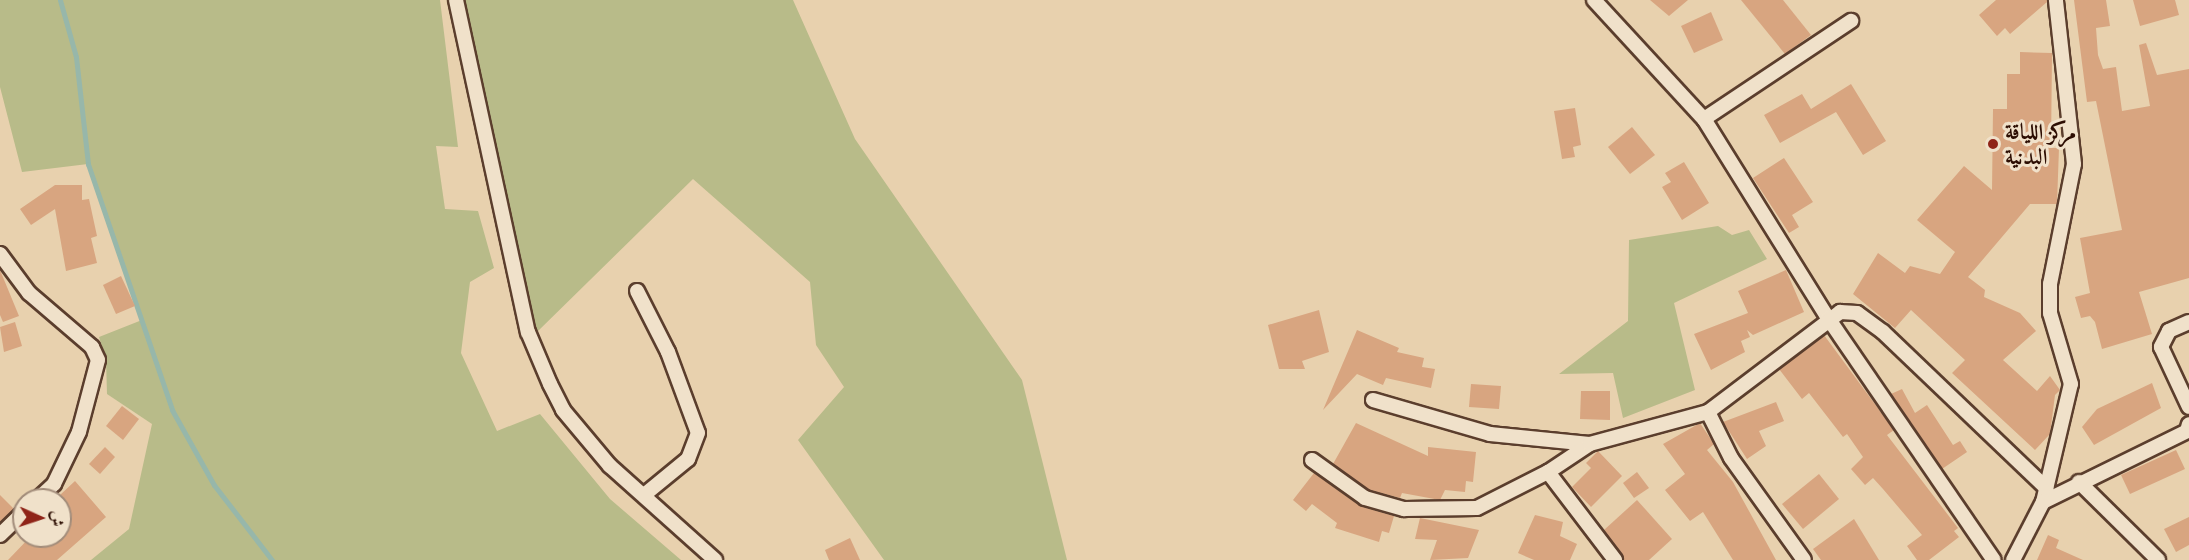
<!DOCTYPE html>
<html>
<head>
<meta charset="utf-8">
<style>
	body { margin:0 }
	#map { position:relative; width:2189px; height:560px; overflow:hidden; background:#e8d1ae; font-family:"Gentium Book Plus",Amiri,serif }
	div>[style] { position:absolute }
	.green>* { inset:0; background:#b8bb89 }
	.stream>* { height:5px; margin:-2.5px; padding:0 2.5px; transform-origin:2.5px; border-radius:2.5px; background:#97b7aa }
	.building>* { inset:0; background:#d8a580 }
	.roads { filter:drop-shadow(2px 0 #5b3e2d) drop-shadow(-2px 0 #5b3e2d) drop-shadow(0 2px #5b3e2d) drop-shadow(0 -2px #5b3e2d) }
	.street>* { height:14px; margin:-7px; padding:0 7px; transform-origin:7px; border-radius:7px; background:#f0e1ca }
	.dots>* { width:16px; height:16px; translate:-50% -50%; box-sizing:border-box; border:3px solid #f0e1ca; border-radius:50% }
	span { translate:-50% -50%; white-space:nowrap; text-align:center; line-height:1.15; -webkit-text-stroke:6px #f0e1ca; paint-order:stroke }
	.poi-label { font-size:22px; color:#2c0d02; font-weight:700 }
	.left { translate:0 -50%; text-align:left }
	.north { position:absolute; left:12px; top:488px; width:60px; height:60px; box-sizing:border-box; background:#f0e1ca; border:2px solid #a28c7a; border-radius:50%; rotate:93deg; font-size:16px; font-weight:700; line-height:24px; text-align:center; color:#2c0d02 }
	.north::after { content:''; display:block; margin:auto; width:21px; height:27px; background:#8f2418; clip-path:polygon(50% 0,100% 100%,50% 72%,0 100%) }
</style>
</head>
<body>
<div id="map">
	<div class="green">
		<i style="clip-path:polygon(0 0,440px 0,458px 147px,436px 146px,445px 209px,478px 211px,494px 268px,470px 282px,461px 353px,497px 431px,540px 414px,610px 499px,681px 560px,91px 560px,129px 529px,152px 424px,107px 394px,106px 360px,99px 337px,142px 320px,88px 164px,22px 172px,0 87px)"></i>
		<i style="clip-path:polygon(464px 0,793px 0,855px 139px,1022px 380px,1067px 560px,884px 560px,798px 440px,844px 387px,816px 345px,810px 282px,693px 179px,537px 332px)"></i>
		<i style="clip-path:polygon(1718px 226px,1732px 235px,1749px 230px,1767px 259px,1674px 303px,1695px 390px,1623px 418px,1613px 373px,1559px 374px,1628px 321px,1629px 240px)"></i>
	</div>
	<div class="stream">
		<i style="left:60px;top:0;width:59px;rotate:74.3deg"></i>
		<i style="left:76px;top:57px;width:108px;rotate:83.6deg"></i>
		<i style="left:88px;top:164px;width:260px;rotate:71.1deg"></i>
		<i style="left:172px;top:410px;width:86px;rotate:60.8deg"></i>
		<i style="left:214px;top:485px;width:95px;rotate:52.3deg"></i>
	</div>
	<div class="building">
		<i style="clip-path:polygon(1650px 0,1688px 0,1669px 16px)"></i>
		<i style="clip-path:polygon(1741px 0,1783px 0,1811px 35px,1785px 54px)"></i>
		<i style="clip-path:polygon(1996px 0,2047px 0,2047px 2px,2010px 34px,2005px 28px,1997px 36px,1979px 15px)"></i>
		<i style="clip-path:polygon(2074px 0,2106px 0,2110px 26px,2096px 28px,2098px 55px,2103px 69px,2116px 67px,2122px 111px,2150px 106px,2139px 45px,2146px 43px,2157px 75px,2189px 69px,2189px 278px,2139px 292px,2152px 334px,2102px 349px,2095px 322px,2090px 316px,2081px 318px,2075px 297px,2090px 293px,2080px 238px,2122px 230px,2096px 101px,2087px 102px)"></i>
		<i style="clip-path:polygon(2133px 0,2175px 0,2179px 15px,2140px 26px)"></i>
		<i style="clip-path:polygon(1711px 12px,1723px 40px,1694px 53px,1681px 26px)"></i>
		<i style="clip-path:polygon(2020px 52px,2052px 53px,2051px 148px,2059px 148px,2057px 204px,2030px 204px,1968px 277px,1985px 290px,1984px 297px,2020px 313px,2036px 331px,2003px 360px,2037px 391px,2050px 376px,2060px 390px,2055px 395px,2050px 434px,2035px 450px,1952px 373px,1965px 360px,1911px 310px,1895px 328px,1853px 294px,1878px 253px,1905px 273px,1910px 266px,1940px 274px,1955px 252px,1917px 220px,1964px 166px,1992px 190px,1993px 109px,2007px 109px,2007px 74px,2020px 74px)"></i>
		<i style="clip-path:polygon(1851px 84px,1886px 141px,1863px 155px,1836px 112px,1780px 143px,1764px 115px,1802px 94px,1811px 109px)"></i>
		<i style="clip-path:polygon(1575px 108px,1581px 145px,1573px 147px,1575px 157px,1562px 159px,1554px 111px)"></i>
		<i style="clip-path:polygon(1632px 127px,1655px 155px,1630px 174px,1608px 147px)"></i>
		<i style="clip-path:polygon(1784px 158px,1813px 202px,1792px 215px,1799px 227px,1789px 233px,1753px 178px)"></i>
		<i style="clip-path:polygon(1684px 162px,1709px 203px,1682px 220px,1662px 187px,1671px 182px,1665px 173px)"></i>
		<i style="clip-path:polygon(55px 185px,82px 185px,82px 200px,89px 199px,97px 236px,91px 238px,97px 263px,66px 271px,55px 209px,31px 225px,20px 209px)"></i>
		<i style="clip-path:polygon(0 270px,19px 316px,3px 322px,0 315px)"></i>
		<i style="clip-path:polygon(1786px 270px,1804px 312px,1753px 335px,1747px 330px,1750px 337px,1741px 341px,1745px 352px,1711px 370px,1694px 334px,1748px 313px,1738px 291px)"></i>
		<i style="clip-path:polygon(121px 276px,135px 306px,116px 314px,103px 285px)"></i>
		<i style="clip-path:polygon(1319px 310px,1329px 352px,1302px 361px,1305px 369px,1279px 369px,1268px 325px)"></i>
		<i style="clip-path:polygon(15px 322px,22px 346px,4px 352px,0 327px)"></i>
		<i style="clip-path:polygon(1357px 330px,1399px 348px,1397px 352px,1424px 358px,1422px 367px,1435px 369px,1431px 388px,1386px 378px,1383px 385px,1357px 374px,1323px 410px)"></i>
		<i style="clip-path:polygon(1824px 335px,1894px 430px,1887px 435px,1958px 528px,1954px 531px,1959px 537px,1929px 560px,1917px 560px,1907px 546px,1922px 535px,1883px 489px,1873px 478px,1865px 485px,1851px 469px,1863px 457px,1847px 434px,1843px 437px,1809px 393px,1802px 399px,1779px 369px)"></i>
		<i style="clip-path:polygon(2152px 383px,2161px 408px,2094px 445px,2082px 427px,2097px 409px)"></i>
		<i style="clip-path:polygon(1471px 384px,1501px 386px,1499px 409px,1469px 407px)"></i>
		<i style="clip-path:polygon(1902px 389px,1915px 413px,1927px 405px,1953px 445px,1960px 441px,1967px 452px,1942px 469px,1891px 394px)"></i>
		<i style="clip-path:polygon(1581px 391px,1610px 391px,1610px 420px,1580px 419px)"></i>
		<i style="clip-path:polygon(1776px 402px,1784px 421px,1759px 431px,1766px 446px,1747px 459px,1723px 422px)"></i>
		<i style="clip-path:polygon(122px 406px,139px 419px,123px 440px,106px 426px)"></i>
		<i style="clip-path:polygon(1356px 423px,1428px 456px,1428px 447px,1476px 452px,1473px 482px,1466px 481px,1465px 492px,1445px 490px,1440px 500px,1402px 493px,1400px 498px,1369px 490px,1333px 464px)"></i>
		<i style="clip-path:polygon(1700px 423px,1714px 444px,1707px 450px,1733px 482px,1776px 560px,1733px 560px,1703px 512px,1690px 521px,1665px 490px,1685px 474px,1663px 444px)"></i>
		<i style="clip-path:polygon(105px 447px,115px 457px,100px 474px,89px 464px)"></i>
		<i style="clip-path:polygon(2176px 450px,2185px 469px,2130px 494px,2121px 475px)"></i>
		<i style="clip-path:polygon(1598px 451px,1622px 476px,1591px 507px,1572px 487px,1591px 468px,1586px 463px)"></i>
		<i style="clip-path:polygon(1637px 472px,1649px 488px,1634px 498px,1623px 483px)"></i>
		<i style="clip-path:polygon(1314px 473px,1360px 506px,1394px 516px,1389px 533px,1382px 531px,1379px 542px,1335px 528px,1337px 523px,1312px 504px,1306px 511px,1293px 500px)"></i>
		<i style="clip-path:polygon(1819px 474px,1839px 499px,1803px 529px,1782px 504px)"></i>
		<i style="clip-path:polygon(75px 481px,106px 517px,57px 560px,8px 560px,31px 536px,60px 536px,60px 495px)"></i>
		<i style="clip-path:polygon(0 495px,14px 509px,0 523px)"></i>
		<i style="clip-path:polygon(1637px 500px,1672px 539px,1649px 560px,1624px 560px,1604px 530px)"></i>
		<i style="clip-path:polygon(1535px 515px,1563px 522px,1560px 536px,1577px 544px,1570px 560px,1534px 560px,1518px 553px)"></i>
		<i style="clip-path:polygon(2189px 517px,2189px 545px,2176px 552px,2164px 529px)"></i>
		<i style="clip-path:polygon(1420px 518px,1479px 530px,1468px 558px,1430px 560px,1437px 540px,1415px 539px)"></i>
		<i style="clip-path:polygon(1854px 519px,1879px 560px,1821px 560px,1813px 549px)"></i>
		<i style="clip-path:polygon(2048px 535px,2059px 540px,2056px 548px,2083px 560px,2037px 560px)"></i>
		<i style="clip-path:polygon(850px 538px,860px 560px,829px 560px,825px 550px)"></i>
	</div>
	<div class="roads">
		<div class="street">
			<i style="left:456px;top:0;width:340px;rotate:77.8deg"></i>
			<i style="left:528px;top:332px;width:56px;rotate:67.1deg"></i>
			<i style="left:550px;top:384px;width:29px;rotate:63deg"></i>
			<i style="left:563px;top:410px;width:73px;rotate:50deg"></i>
			<i style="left:610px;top:466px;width:141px;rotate:41.8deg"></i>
			<i style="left:1594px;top:0;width:162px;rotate:47.3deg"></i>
			<i style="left:1704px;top:119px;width:234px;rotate:58.1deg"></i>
			<i style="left:1828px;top:318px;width:293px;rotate:55.6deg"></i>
			<i style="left:1704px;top:119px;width:177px;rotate:-33.7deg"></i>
			<i style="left:0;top:254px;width:49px;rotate:53.4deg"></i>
			<i style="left:29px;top:293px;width:83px;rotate:40.6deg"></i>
			<i style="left:92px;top:347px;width:14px;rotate:65deg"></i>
			<i style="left:98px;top:360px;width:74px;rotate:104.8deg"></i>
			<i style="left:79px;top:432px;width:58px;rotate:115.7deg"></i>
			<i style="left:54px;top:484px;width:23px;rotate:137deg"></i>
			<i style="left:637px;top:291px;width:68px;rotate:63.1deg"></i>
			<i style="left:668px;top:352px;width:86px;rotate:69.7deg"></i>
			<i style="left:698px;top:433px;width:28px;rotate:111deg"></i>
			<i style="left:688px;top:459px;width:57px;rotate:140.7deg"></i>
			<i style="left:2189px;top:322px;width:22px;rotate:156deg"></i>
			<i style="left:2169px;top:331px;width:18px;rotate:117deg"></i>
			<i style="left:2161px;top:347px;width:66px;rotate:65deg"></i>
			<i style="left:1373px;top:400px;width:122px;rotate:16.2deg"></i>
			<i style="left:1490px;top:434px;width:100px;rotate:5.7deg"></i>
			<i style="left:1708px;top:412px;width:51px;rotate:63.4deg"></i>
			<i style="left:1731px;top:458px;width:125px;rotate:54.4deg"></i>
			<i style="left:1312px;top:460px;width:65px;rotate:35.6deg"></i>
			<i style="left:1365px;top:498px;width:41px;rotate:15.8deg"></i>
			<i style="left:1404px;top:509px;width:73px;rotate:-0.8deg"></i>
			<i style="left:1477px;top:508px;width:80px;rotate:-26.9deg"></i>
			<i style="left:1548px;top:472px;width:50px;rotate:-33.7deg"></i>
			<i style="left:1590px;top:444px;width:122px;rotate:-15.2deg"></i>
			<i style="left:1708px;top:412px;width:166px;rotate:-37.1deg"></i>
			<i style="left:1840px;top:312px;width:17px;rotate:3deg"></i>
			<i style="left:1857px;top:313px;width:32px;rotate:36deg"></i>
			<i style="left:1883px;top:332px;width:226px;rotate:43.7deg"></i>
			<i style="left:1548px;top:472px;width:111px;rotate:52.7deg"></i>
			<i style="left:2079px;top:482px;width:111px;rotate:44.6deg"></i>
			<i style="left:2043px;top:502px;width:121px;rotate:-76.7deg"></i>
			<i style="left:2071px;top:384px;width:74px;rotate:-106.5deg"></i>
			<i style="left:2050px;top:313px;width:29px;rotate:-90deg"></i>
			<i style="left:2050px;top:284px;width:122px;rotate:-78.7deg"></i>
			<i style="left:2074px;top:164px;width:165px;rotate:-96.3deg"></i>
			<i style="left:0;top:535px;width:33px;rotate:-44deg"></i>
			<i style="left:2013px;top:560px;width:65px;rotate:-62.7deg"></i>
			<i style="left:2043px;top:502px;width:161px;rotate:-26.2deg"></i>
			<i style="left:2187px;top:431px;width:7px;rotate:-74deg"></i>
		</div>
	</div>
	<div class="dots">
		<i style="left:1993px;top:144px;background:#8f2418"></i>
	</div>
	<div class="poi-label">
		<span class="left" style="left:2005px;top:144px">مركز اللياقة<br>البدنية</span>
	</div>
	<div class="north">ش</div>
</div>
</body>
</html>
